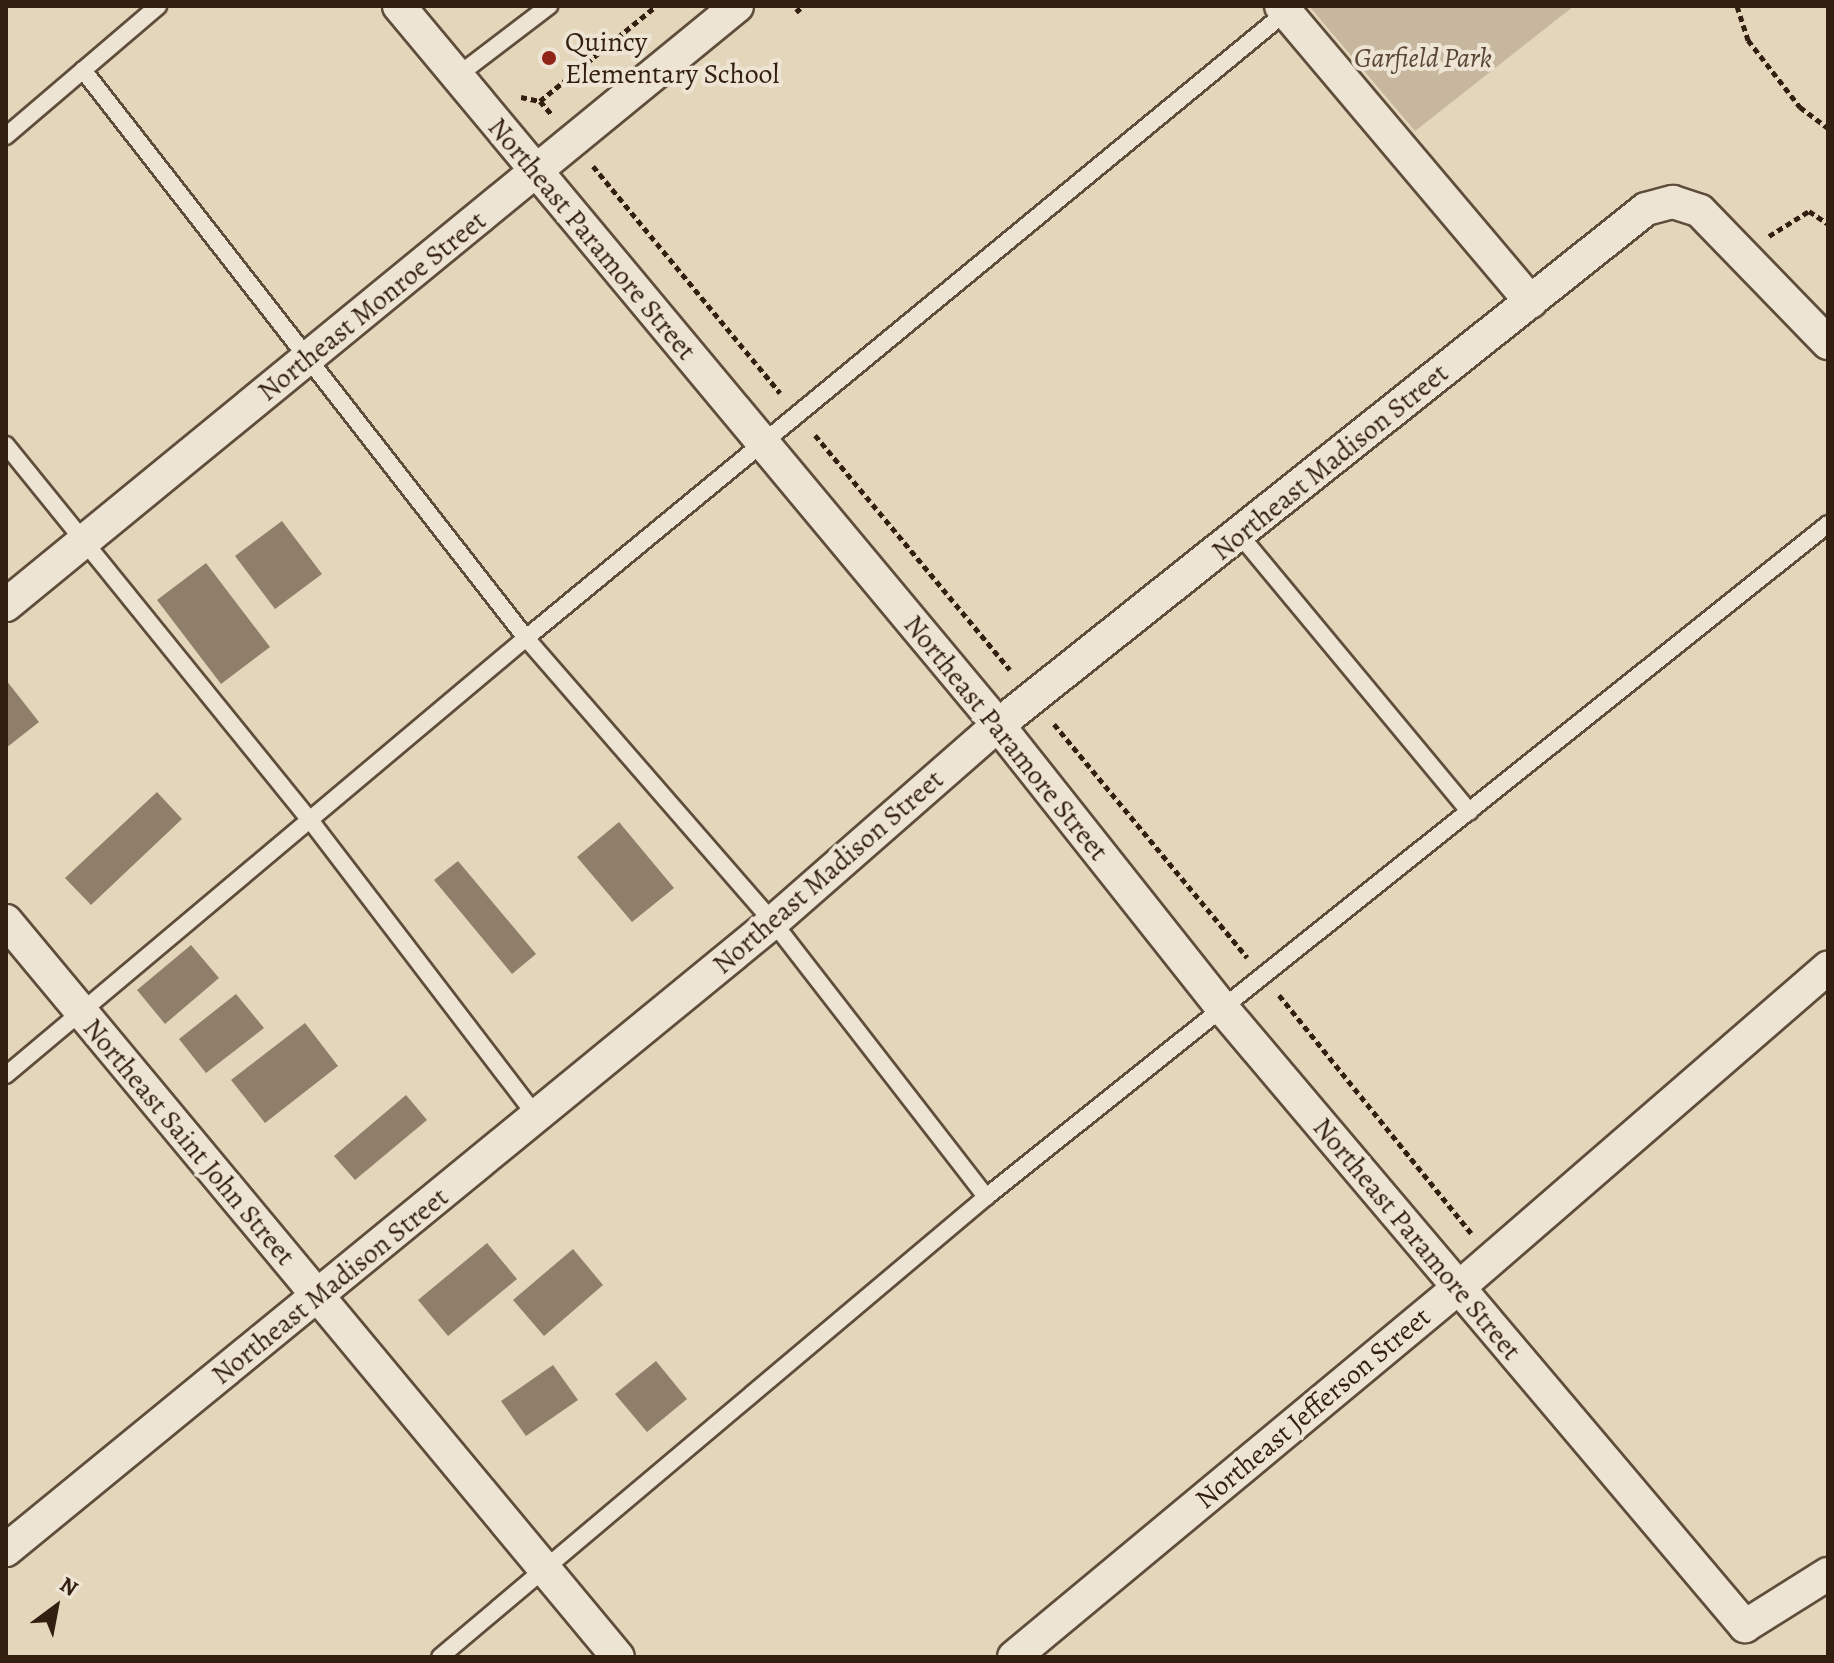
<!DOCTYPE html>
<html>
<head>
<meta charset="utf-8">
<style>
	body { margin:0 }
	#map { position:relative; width:1834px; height:1663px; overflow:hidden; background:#e4d6bb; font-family:Alegreya,serif }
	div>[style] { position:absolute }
	.green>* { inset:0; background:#c6b79e }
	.building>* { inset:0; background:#8f7e69 }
	.path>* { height:5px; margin-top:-2.5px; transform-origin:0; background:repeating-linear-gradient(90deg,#331f10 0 6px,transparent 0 10px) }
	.roads { filter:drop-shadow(2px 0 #5f4d3b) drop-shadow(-2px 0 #5f4d3b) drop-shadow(0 2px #5f4d3b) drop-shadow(0 -2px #5f4d3b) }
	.service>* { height:16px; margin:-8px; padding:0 8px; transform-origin:8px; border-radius:8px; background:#ede4d3 }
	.minor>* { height:32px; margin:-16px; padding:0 16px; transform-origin:16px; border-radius:16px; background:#ede4d3 }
	.dots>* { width:22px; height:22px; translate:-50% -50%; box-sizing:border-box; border:4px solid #ede4d3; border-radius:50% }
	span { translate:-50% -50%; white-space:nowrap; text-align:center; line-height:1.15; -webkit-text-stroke:8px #ede4d3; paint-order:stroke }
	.poi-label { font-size:28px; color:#331f10 }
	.left { translate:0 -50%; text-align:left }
	.park-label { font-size:28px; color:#584534; font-style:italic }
	.street-label { font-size:28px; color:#331f10 }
	.frame { position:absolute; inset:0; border:8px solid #331f10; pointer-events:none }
	.north { position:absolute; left:16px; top:1567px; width:80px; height:80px; -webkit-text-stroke:6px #ede4d3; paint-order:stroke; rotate:32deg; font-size:22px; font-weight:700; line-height:32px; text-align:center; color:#331f10 }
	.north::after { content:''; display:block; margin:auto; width:28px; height:36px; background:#331f10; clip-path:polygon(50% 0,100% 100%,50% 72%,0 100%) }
</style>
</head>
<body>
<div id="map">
	<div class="green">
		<i style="clip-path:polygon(1309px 6px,1574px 6px,1415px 131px)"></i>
	</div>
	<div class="building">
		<i style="clip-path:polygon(282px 521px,322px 574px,275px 609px,235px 556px)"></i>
		<i style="clip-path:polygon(206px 563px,270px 647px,221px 684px,157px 600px)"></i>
		<i style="clip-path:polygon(6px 680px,39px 722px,6px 748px)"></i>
		<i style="clip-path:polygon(157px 792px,182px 819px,91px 905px,65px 878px)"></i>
		<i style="clip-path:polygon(619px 822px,674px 888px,632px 922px,577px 857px)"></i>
		<i style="clip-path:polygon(458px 861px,536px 954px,512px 974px,434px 880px)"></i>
		<i style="clip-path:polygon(191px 945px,219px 978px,165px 1024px,137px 990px)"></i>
		<i style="clip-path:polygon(236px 994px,264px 1028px,206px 1073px,179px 1039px)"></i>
		<i style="clip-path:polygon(305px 1023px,338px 1066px,265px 1123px,231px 1080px)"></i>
		<i style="clip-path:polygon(406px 1095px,427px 1120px,355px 1180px,334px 1156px)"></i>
		<i style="clip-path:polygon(487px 1243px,517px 1279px,448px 1336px,418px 1300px)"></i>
		<i style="clip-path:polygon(573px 1249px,603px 1285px,544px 1336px,513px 1300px)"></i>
		<i style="clip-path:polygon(656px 1361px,687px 1399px,647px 1432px,615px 1394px)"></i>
		<i style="clip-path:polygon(553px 1365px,578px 1400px,526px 1436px,501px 1401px)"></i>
	</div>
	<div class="path">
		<i style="left:1737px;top:6px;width:36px;rotate:72deg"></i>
		<i style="left:1748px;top:40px;width:85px;rotate:52.2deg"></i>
		<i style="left:1800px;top:107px;width:35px;rotate:37deg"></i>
		<i style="left:796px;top:12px;width:9px;rotate:-41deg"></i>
		<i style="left:521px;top:97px;width:19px;rotate:12deg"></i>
		<i style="left:540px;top:101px;width:18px;rotate:49deg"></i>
		<i style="left:540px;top:101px;width:150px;rotate:-39.3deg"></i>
		<i style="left:593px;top:166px;width:294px;rotate:50.5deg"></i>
		<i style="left:1769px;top:236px;width:47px;rotate:-32deg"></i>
		<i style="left:1809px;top:211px;width:23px;rotate:34deg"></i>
		<i style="left:815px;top:435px;width:305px;rotate:50.3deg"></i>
		<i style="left:1054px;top:724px;width:303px;rotate:50.4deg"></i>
		<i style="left:1279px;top:995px;width:306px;rotate:51.1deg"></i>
	</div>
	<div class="roads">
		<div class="service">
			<i style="left:83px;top:70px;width:720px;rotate:52.05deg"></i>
			<i style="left:526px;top:638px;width:376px;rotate:49deg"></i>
			<i style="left:773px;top:922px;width:348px;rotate:52.2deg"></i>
			<i style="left:457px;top:76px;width:116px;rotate:-37.3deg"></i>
			<i style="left:6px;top:136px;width:200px;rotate:-40.5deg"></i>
			<i style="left:6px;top:445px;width:483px;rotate:51deg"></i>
			<i style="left:310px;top:820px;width:372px;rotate:52.6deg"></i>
			<i style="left:1239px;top:534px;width:361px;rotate:50.3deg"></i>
			<i style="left:6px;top:1075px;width:679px;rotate:-40.04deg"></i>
			<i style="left:526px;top:638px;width:985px;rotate:-39.48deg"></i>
			<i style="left:440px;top:1657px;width:714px;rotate:-40.11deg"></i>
			<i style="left:986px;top:1197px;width:1078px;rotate:-38.63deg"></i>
		</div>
		<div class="minor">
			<i style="left:399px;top:6px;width:936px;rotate:50.2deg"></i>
			<i style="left:998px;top:725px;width:364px;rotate:51.6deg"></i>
			<i style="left:1224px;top:1010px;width:807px;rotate:49.78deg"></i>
			<i style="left:1745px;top:1626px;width:98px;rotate:-32.1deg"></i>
			<i style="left:1281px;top:6px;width:387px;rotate:49.8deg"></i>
			<i style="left:6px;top:605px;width:945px;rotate:-39.33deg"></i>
			<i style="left:6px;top:921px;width:957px;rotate:50.26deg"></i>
			<i style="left:6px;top:1550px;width:991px;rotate:-39.31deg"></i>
			<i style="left:773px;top:922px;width:299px;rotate:-41.2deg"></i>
			<i style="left:998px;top:725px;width:828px;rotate:-38.53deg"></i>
			<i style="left:1646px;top:209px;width:28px;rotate:-15deg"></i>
			<i style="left:1673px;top:202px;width:28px;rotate:18deg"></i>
			<i style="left:1700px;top:211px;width:184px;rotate:45.9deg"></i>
			<i style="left:1014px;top:1657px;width:576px;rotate:-39.72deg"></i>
			<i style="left:1457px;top:1289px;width:491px;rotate:-40.9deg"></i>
		</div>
	</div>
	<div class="dots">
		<i style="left:549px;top:58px;background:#8f2418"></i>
	</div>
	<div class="poi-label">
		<span class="left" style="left:565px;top:58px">Quincy<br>Elementary School</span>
	</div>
	<div class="park-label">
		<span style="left:1423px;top:58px">Garfield Park</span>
	</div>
	<div class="street-label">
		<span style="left:592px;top:239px;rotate:50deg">Northeast Paramore Street</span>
		<span style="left:372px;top:306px;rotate:-39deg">Northeast Monroe Street</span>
		<span style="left:1330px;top:462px;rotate:-39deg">Northeast Madison Street</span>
		<span style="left:1006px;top:738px;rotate:51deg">Northeast Paramore Street</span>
		<span style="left:828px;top:872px;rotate:-41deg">Northeast Madison Street</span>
		<span style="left:189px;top:1142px;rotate:50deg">Northeast Saint John Street</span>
		<span style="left:1417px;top:1239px;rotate:50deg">Northeast Paramore Street</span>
		<span style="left:330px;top:1286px;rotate:-39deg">Northeast Madison Street</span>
		<span style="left:1313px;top:1408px;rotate:-40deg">Northeast Jefferson Street</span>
	</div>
	<div class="frame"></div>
	<div class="north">N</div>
</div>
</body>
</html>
